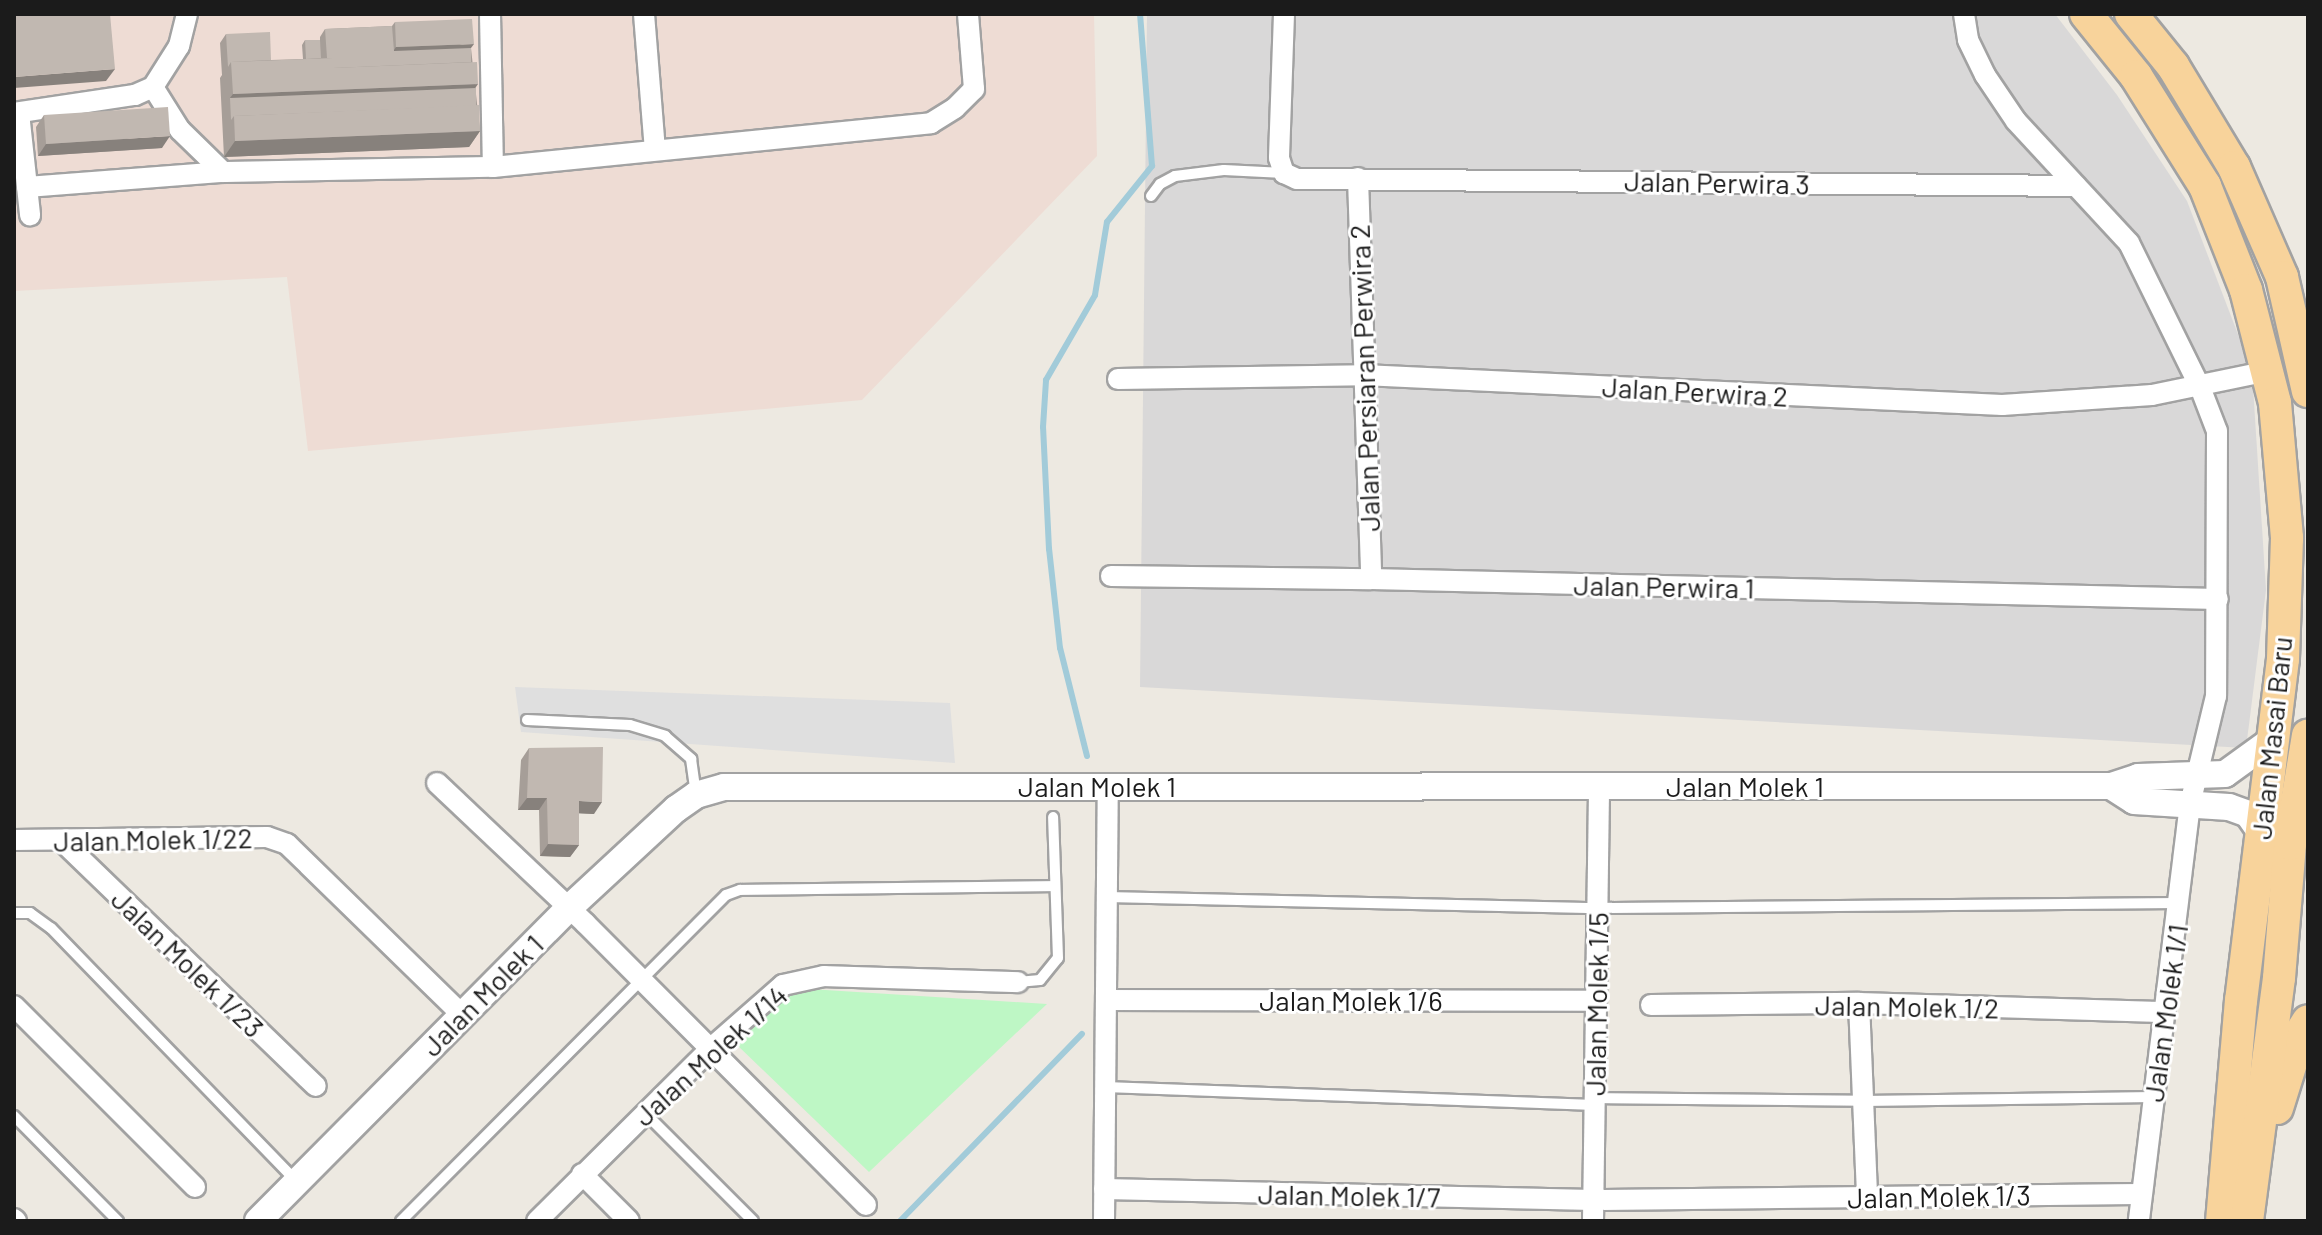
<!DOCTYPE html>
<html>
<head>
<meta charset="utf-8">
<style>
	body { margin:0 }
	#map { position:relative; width:2322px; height:1235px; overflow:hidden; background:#ede9e1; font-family:Barlow,sans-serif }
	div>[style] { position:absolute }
	.residential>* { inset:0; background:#d9d8d8 }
	.military>* { inset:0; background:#eedcd4 }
	.park>* { inset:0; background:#bef7c5 }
	.parking>* { inset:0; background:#dfdfdf }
	.stream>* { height:6px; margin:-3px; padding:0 3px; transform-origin:3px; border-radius:3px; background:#a2cbd9 }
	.roads { filter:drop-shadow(2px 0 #a2a2a2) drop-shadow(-2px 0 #a2a2a2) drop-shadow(0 2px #a2a2a2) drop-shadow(0 -2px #a2a2a2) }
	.service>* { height:10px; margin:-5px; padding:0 5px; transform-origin:5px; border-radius:5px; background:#fff }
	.minor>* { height:20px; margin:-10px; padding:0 10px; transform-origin:10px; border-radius:10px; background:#fff }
	.tertiary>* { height:26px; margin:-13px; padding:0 13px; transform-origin:13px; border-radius:13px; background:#fff }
	.primary>* { height:32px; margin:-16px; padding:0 16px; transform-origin:16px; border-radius:16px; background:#f8d39b }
	.wall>* { inset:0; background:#a69e98 }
	.shaded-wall>* { inset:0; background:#87817c }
	.building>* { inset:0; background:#c1b8b1 }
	span { translate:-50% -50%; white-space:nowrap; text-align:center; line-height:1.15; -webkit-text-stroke:6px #fff; paint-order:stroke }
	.street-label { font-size:28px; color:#1b1b1b }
	.frame { position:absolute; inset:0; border:16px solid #1b1b1b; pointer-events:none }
</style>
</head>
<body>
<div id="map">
	<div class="residential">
		<i style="clip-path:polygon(1147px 14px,2055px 14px,2117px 95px,2187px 201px,2252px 371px,2266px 590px,2246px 748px,1140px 687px)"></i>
	</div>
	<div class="military">
		<i style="clip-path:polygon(14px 14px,1094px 14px,1097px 156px,862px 400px,308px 451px,287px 277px,14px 291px)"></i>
	</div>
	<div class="park">
		<i style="clip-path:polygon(794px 988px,1047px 1004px,869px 1172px,736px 1044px)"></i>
	</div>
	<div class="parking">
		<i style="clip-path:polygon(515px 687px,950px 703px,955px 763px,521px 732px)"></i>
	</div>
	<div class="stream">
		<i style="left:1087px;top:756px;width:111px;rotate:-104deg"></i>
		<i style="left:1060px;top:648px;width:100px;rotate:-96.3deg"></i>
		<i style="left:1049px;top:549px;width:122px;rotate:-92.8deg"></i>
		<i style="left:1043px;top:427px;width:47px;rotate:-86.3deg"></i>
		<i style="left:1046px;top:380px;width:98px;rotate:-60deg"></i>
		<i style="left:1095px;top:295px;width:74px;rotate:-80.7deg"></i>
		<i style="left:1107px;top:222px;width:72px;rotate:-51.2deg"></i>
		<i style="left:1152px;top:166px;width:152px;rotate:-94.5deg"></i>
		<i style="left:900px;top:1221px;width:261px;rotate:-45.8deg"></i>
	</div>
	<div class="roads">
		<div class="service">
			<i style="left:1151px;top:196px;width:15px;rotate:-53deg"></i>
			<i style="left:1160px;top:184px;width:17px;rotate:-28deg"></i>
			<i style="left:1175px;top:176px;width:49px;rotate:-7deg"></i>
			<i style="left:1224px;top:170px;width:60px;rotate:2.9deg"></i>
			<i style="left:527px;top:720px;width:103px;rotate:2.8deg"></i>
			<i style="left:630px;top:725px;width:37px;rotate:17deg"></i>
			<i style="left:665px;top:736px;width:35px;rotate:41deg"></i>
			<i style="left:691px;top:759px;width:34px;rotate:82deg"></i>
			<i style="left:1107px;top:897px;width:491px;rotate:1.3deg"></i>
			<i style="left:1598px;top:908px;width:580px;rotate:-0.49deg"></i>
			<i style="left:14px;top:913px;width:16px"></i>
			<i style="left:30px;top:913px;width:26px;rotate:36deg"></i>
			<i style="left:51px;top:928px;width:352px;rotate:45.9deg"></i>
			<i style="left:1018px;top:982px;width:22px;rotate:-5deg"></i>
			<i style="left:1040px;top:980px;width:28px;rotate:-51deg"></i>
			<i style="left:1058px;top:958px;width:141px;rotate:-92deg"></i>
			<i style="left:1105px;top:1087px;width:490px;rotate:2.1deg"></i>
			<i style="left:1595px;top:1098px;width:268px;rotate:0.6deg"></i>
			<i style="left:1863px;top:1101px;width:290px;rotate:-0.8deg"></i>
			<i style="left:644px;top:1112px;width:154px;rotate:45deg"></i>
			<i style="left:14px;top:1116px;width:148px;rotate:45.3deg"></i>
			<i style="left:401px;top:1221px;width:460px;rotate:-45.1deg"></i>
			<i style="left:726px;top:895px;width:15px;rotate:-20deg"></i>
			<i style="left:740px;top:890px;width:315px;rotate:-0.7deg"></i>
		</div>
		<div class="minor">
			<i style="left:490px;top:14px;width:153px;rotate:88.9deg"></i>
			<i style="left:644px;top:14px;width:136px;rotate:85.4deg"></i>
			<i style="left:1284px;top:14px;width:144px;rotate:92deg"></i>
			<i style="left:1279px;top:158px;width:16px;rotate:72deg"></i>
			<i style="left:1284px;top:173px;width:14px;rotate:25deg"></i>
			<i style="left:1297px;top:179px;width:779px;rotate:0.51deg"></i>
			<i style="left:1964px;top:14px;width:26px;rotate:81deg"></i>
			<i style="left:1968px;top:40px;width:39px;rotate:64deg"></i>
			<i style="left:1985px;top:75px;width:55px;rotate:56deg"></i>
			<i style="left:2016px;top:121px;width:166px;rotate:47.2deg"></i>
			<i style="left:2129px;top:243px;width:161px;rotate:63.8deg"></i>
			<i style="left:2200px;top:387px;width:47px;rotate:68.9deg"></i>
			<i style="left:2217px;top:431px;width:265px;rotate:90.2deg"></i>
			<i style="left:2216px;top:696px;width:111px;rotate:103.5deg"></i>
			<i style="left:2190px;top:804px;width:420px;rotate:97deg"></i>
			<i style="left:153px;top:87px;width:51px;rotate:57.9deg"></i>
			<i style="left:180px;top:130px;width:60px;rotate:44.3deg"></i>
			<i style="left:14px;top:113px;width:122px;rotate:-8.5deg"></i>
			<i style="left:135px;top:95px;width:20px;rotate:-24deg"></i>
			<i style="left:153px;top:87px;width:49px;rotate:-57.6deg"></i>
			<i style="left:179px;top:46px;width:33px;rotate:-76deg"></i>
			<i style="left:19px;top:113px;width:103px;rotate:83.8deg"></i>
			<i style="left:1358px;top:178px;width:401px;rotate:88.1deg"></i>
			<i style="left:27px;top:187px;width:197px;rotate:-4.4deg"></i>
			<i style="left:223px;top:172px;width:270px;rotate:-1.1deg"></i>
			<i style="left:493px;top:167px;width:440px;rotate:-5.7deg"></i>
			<i style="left:931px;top:123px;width:28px;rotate:-32deg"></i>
			<i style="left:955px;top:108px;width:27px;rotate:-45deg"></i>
			<i style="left:974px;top:89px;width:75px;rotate:-94.6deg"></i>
			<i style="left:1118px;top:379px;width:245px;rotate:-0.9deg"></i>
			<i style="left:1363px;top:375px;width:640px;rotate:2.69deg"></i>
			<i style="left:2002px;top:405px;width:150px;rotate:-3.8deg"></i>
			<i style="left:2152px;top:395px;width:119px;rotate:-11.6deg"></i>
			<i style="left:1111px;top:576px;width:260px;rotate:0.7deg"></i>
			<i style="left:1371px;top:579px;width:847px;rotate:1.35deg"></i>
			<i style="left:437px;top:783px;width:204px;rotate:43.4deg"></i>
			<i style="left:585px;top:923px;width:398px;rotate:45.1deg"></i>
			<i style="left:14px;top:840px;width:253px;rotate:-0.7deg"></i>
			<i style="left:267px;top:837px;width:21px;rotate:19deg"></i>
			<i style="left:287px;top:844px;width:243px;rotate:44.3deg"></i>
			<i style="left:61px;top:840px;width:354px;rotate:44deg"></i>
			<i style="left:1106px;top:1000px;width:490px;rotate:0.1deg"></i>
			<i style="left:1859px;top:1003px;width:194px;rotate:87.6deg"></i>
			<i style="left:1651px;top:1005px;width:208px;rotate:-0.6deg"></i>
			<i style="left:1859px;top:1003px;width:305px;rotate:1.7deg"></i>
			<i style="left:14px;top:1006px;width:256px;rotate:45deg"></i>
			<i style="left:582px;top:1174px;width:66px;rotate:45deg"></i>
			<i style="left:1104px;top:1189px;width:489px;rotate:1.3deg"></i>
			<i style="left:1593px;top:1200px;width:548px;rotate:-0.63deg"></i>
			<i style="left:14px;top:1219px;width:3px;rotate:45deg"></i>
			<i style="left:537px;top:1221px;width:244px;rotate:-44.8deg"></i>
			<i style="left:710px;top:1049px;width:97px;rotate:-41.2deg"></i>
			<i style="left:783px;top:985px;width:42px;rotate:-12.4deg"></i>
			<i style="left:824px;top:976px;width:194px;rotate:1.8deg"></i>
			<i style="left:1104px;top:1221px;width:435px;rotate:-89.5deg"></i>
			<i style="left:1593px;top:1221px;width:434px;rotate:-89.2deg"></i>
		</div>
		<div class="tertiary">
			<i style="left:2111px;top:786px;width:27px;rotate:33deg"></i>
			<i style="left:2134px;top:801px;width:95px;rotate:3.6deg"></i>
			<i style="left:2229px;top:807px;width:20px;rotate:20deg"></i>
			<i style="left:2248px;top:814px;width:21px;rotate:55deg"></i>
			<i style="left:258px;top:1221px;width:441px;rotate:-45.2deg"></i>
			<i style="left:569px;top:908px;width:146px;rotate:-42.8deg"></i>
			<i style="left:676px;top:809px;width:24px;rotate:-35deg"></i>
			<i style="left:696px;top:795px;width:29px;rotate:-16deg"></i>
			<i style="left:724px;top:787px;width:1387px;rotate:-0.04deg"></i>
			<i style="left:2111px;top:786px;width:28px;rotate:-18deg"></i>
			<i style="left:2138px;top:777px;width:87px;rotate:-2deg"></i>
			<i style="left:2225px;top:774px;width:58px;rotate:-35.9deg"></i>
		</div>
		<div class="primary">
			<i style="left:2086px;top:14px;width:80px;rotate:51.1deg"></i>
			<i style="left:2136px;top:76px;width:130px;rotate:57.9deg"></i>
			<i style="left:2205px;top:186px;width:112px;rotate:68.5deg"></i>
			<i style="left:2246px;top:290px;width:117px;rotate:75.6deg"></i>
			<i style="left:2275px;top:403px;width:136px;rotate:84.9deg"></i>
			<i style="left:2287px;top:538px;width:121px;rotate:91.9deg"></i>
			<i style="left:2283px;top:659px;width:344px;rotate:97deg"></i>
			<i style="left:2241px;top:1000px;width:222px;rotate:94.9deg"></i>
			<i style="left:2131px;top:14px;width:67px;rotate:51.1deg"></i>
			<i style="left:2173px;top:66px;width:118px;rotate:58.9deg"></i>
			<i style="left:2234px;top:167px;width:120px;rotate:66.4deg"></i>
			<i style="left:2282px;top:277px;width:117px;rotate:77.2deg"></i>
			<i style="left:2277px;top:1108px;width:77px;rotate:-72.7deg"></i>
			<i style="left:2300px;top:1034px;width:15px;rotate:-58deg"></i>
			<i style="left:2247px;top:1221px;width:245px;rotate:-82.5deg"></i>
			<i style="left:2279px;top:978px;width:134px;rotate:-85.3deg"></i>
			<i style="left:2290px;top:844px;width:110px;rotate:-80.6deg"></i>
		</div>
	</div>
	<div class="wall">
		<i style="clip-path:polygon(395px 22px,471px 48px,480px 131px,469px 147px,224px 157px,220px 78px,222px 75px,220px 43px,226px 34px,271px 60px,303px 59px,302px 45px,305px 40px,320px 40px,320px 37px,325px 29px,392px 26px)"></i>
		<i style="clip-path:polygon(44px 115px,162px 148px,38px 156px,36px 127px)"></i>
		<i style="clip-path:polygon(529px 748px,594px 814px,579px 813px,579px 845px,570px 857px,540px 856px,539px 810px,518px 810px,521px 760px)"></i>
	</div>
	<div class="shaded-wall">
		<i style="clip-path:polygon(474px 44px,465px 56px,388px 59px,396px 47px)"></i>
		<i style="clip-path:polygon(115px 69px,106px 81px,14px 88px,14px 77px)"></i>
		<i style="clip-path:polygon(478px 84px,467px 100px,230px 98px,233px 94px)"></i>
		<i style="clip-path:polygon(480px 131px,469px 147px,224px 157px,235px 141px)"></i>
		<i style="clip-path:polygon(170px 136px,162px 148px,38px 156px,46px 144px)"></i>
		<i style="clip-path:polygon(527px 798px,547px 798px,539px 810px,518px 810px)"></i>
		<i style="clip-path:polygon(579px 801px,602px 802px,594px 814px,570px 813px)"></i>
		<i style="clip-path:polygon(548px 844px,579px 845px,570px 857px,540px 856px)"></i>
	</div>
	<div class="building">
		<i style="clip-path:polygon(14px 14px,110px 14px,115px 69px,14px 77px)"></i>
		<i style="clip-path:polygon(472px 19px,474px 44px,396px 47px,395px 22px)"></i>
		<i style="clip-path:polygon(392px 26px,394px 51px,471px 48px,471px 62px,333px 68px,333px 58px,327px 58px,325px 29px)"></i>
		<i style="clip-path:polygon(270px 32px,271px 60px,231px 62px,228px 67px,226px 34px)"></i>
		<i style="clip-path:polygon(305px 40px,320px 40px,321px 58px,306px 59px)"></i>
		<i style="clip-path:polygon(333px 58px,333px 68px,477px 62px,478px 84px,233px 94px,231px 62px)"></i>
		<i style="clip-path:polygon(476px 88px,476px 106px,234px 116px,231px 120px,230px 98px)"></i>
		<i style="clip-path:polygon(479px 105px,480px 131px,235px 141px,234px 116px)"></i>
		<i style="clip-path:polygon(168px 107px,170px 136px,46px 144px,44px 115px)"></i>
		<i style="clip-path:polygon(603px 747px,602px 802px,579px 801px,579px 845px,548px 844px,547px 798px,527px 798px,529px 748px)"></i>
	</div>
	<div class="street-label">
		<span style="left:1717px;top:182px;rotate:1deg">Jalan Perwira 3</span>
		<span style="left:1364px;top:378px;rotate:-92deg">Jalan Persiaran Perwira 2</span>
		<span style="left:1695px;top:391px;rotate:3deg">Jalan Perwira 2</span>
		<span style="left:1664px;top:586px;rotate:1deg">Jalan Perwira 1</span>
		<span style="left:2271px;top:738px;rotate:-84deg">Jalan Masai Baru</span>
		<span style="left:1097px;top:786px">Jalan Molek 1</span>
		<span style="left:1745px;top:786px">Jalan Molek 1</span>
		<span style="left:153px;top:839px;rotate:-1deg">Jalan Molek 1/22</span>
		<span style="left:188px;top:963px;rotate:44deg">Jalan Molek 1/23</span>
		<span style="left:482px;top:995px;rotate:-45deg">Jalan Molek 1</span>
		<span style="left:1351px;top:1000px">Jalan Molek 1/6</span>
		<span style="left:1596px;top:1004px;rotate:-89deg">Jalan Molek 1/5</span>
		<span style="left:1907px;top:1006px;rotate:1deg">Jalan Molek 1/2</span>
		<span style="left:2165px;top:1013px;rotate:-82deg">Jalan Molek 1/1</span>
		<span style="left:710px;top:1055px;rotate:-42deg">Jalan Molek 1/14</span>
		<span style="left:1349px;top:1195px;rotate:1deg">Jalan Molek 1/7</span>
		<span style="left:1939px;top:1196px;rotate:-1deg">Jalan Molek 1/3</span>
	</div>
	<div class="frame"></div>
</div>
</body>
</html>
